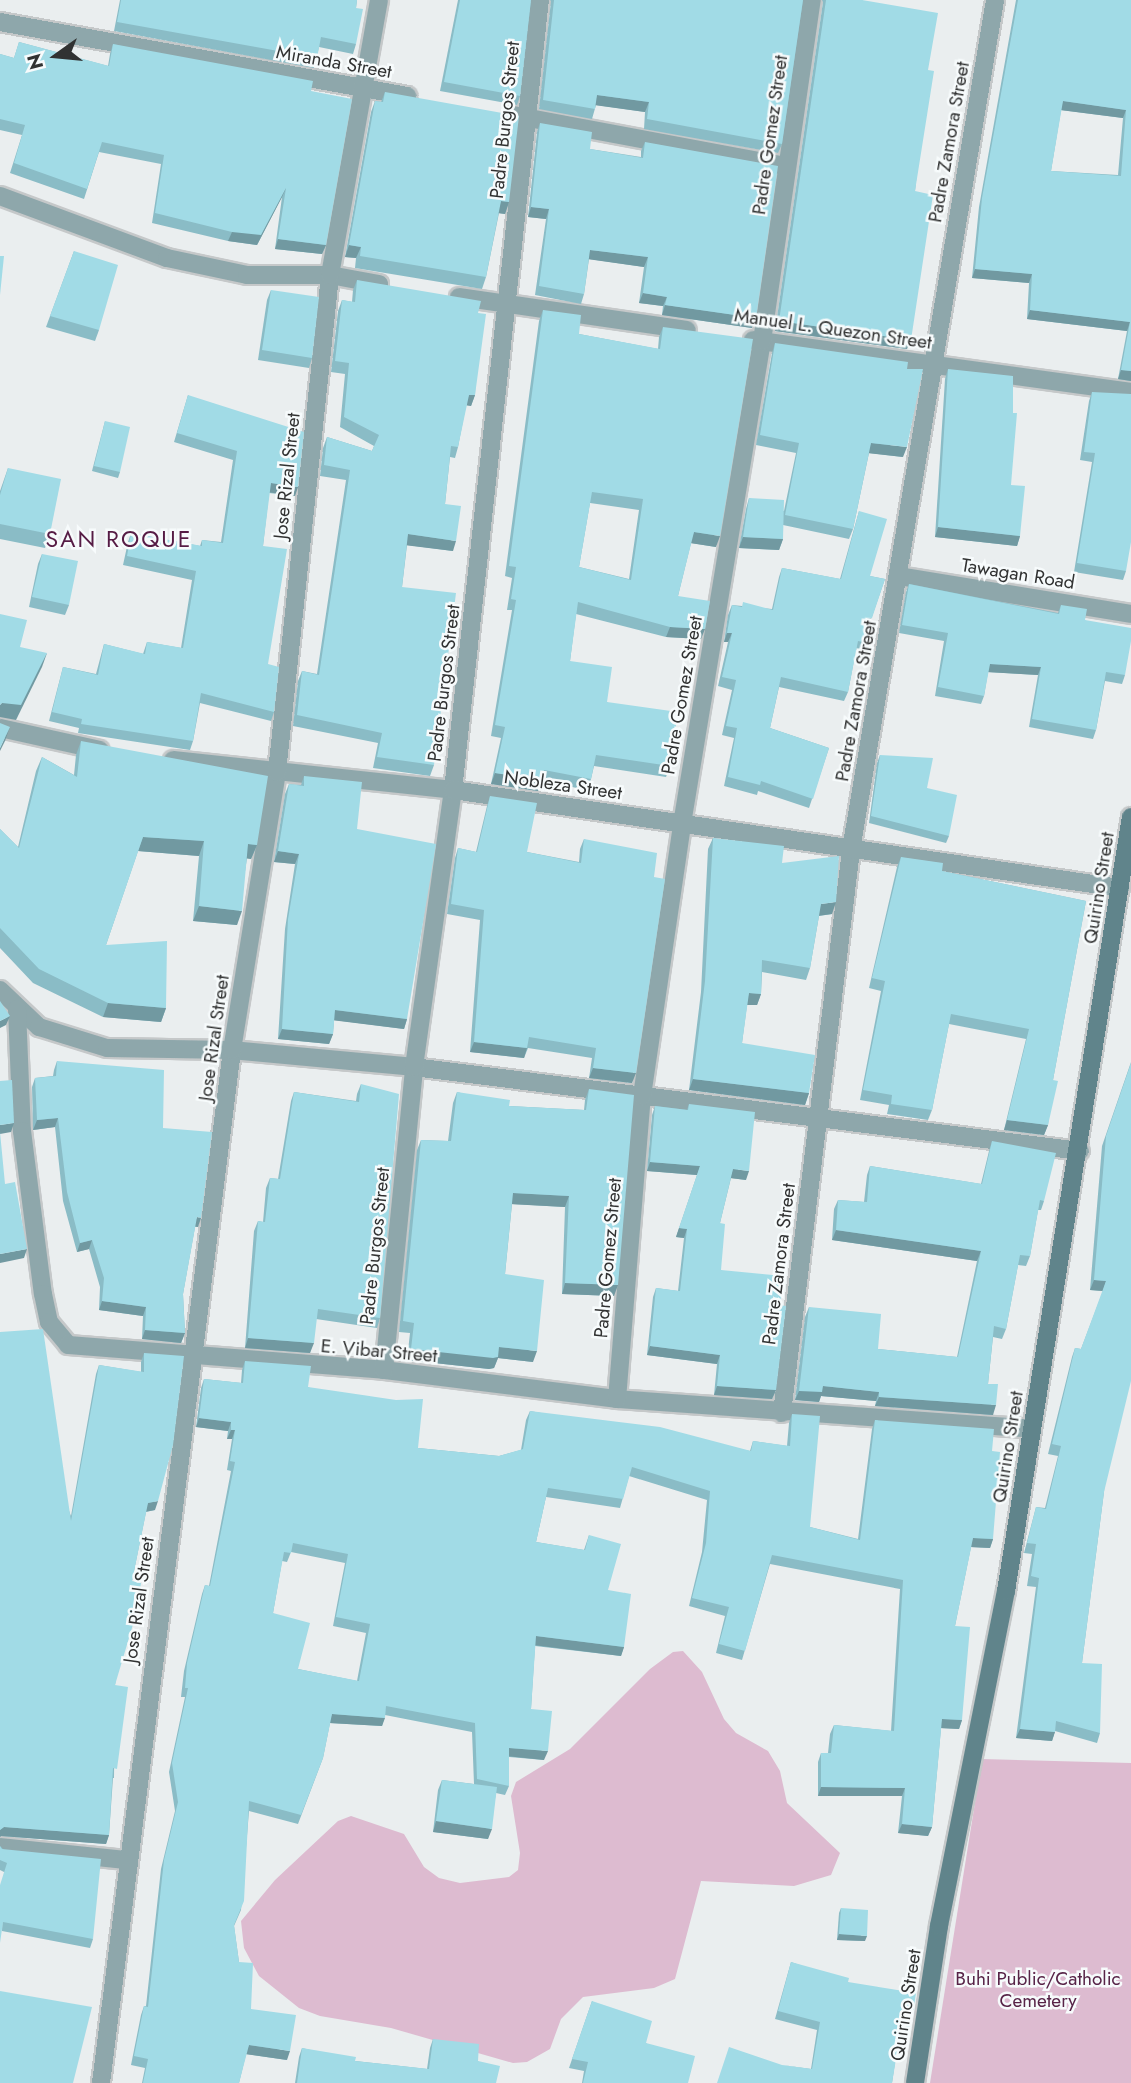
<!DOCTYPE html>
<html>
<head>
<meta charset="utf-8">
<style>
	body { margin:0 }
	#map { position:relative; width:1131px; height:2083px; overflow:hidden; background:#eaeeef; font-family:Jost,sans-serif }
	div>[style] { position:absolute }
	.green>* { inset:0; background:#ddbbd0 }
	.roads { filter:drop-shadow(2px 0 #c5c8c9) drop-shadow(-2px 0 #c5c8c9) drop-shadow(0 2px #c5c8c9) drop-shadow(0 -2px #c5c8c9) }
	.minor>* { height:18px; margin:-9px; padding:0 9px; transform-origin:9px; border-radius:9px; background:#8ea7ab }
	.tertiary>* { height:18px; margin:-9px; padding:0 9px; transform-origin:9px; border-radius:9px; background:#8ea7ab }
	.secondary>* { height:18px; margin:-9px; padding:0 9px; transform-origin:9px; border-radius:9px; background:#60848b }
	.wall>* { inset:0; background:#8abcc6 }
	.shaded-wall>* { inset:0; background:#7199a1 }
	.building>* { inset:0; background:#a1dbe6 }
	span { translate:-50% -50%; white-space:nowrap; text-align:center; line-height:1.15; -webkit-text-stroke:5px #f7fbfc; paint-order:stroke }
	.street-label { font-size:19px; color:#313232 }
	.park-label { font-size:19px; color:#572347 }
	.quarter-label { font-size:23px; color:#561c45; letter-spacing:2px }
	.north { position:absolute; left:21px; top:21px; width:70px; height:70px; -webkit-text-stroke:5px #f7fbfc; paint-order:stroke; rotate:255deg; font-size:19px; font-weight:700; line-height:28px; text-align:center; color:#313232 }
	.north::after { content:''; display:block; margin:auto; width:24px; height:32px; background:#313232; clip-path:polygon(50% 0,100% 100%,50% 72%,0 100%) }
</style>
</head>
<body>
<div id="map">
	<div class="green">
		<i style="clip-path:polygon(683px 1651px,702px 1672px,724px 1719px,736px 1733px,768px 1751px,780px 1771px,787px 1803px,840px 1853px,831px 1875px,794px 1886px,701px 1881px,675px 1979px,654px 1988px,583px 1997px,561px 2019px,550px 2049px,527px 2062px,513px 2063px,391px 2028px,320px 2016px,299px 2008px,259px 1976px,244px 1948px,241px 1921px,275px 1880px,338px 1821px,351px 1816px,404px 1834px,424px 1867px,439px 1878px,460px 1883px,509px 1877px,518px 1870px,520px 1853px,511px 1796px,516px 1782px,570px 1749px,650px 1669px,673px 1652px)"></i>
		<i style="clip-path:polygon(982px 1759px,1131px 1763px,1131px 2083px,930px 2083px)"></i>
	</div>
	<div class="roads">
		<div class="minor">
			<i style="left:0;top:22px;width:414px;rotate:10.3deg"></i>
			<i style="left:513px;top:115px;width:277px;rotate:10.6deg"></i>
			<i style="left:0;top:196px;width:178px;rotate:20.4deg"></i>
			<i style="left:167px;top:258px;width:82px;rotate:12deg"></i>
			<i style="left:247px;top:275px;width:83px"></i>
			<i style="left:330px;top:275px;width:50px;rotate:10.4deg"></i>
			<i style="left:459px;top:297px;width:230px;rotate:8.2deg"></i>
			<i style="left:753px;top:340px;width:382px;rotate:7.8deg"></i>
			<i style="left:899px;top:576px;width:235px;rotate:9.3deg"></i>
			<i style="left:0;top:990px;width:54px;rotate:43.5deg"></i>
			<i style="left:39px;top:1027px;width:71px;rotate:17.2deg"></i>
			<i style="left:107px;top:1048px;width:125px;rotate:0.9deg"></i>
			<i style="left:232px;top:1050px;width:183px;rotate:5.3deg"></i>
			<i style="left:414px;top:1067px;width:671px;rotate:7.19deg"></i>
			<i style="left:17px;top:1009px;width:122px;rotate:87.7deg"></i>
			<i style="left:22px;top:1131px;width:164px;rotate:82.7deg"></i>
			<i style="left:43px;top:1294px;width:29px;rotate:78deg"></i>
			<i style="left:49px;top:1322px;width:30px;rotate:50deg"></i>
			<i style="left:68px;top:1345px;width:317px;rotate:4.5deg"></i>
			<i style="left:384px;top:1370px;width:235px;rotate:7.1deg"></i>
			<i style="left:617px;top:1399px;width:415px;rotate:4.1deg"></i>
			<i style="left:384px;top:1370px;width:304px;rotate:-84.3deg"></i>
			<i style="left:414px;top:1067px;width:280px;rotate:-82deg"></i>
			<i style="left:453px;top:790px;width:795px;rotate:-83.72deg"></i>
			<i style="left:617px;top:1399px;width:304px;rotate:-85.3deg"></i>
			<i style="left:642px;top:1096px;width:275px;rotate:-81.6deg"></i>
			<i style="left:682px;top:824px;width:490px;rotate:-80.6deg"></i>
			<i style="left:762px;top:341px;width:345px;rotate:-81.7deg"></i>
			<i style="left:782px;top:1413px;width:567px;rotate:-83.01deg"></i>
			<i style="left:851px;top:850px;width:862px;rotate:-80.38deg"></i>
		</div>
		<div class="tertiary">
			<i style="left:0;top:728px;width:102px;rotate:12.4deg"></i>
			<i style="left:173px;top:760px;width:282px;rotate:6.1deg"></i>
			<i style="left:453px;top:790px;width:674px;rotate:8.36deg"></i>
			<i style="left:0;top:1847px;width:127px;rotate:5.9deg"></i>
			<i style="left:101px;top:2083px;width:1041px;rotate:-82.77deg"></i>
			<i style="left:232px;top:1050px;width:282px;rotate:-80.8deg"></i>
			<i style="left:277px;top:772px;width:500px;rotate:-83.9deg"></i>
			<i style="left:330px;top:275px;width:279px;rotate:-79.9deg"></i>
		</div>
		<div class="secondary">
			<i style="left:915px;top:2083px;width:159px;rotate:-81.3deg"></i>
			<i style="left:939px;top:1926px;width:342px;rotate:-78.7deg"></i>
			<i style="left:1006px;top:1591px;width:784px;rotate:-80.83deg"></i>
		</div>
	</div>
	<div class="wall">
		<i style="clip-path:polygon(120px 0,357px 0,356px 8px,356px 44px,353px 54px,319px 47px,314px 68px,114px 31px)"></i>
		<i style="clip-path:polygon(458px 0,531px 0,520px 96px,517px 105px,440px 91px)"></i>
		<i style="clip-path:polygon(550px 0,803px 0,782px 144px,778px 153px,644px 129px,645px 112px,596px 105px,592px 119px,539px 109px,551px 1px)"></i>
		<i style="clip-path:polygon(822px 0,862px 0,928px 70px,915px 191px,907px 349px,775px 331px,823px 2px)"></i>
		<i style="clip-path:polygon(evenodd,1016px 0,1131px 0,1131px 381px,1118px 379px,1127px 331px,1027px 319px,1029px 283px,972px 278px,979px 207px,1016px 0,1061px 110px,1123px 118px,1118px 175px,1051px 171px,1061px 110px)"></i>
		<i style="clip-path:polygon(19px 42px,108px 66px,110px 54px,113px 44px,311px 91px,326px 245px,322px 254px,275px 249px,282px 197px,257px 245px,228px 241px,152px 223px,161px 164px,99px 152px,84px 199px,10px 173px,22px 135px,0 130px,0 54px,14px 58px)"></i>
		<i style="clip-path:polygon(385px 92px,509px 202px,505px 214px,499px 213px,486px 277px,482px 289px,355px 268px,356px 258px,345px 257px,371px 112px,375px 101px,381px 102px)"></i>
		<i style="clip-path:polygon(540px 123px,590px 149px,641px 157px,641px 151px,645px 142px,752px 328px,662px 315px,663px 306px,639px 303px,644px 267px,589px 259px,584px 294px,581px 304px,535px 295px,546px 219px,528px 217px,537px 132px)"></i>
		<i style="clip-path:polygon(74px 251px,99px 330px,95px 341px,46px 327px)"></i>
		<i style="clip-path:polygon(357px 280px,478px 313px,475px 395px,471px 406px,466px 405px,458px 447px,455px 458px,450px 457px,445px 504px,453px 551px,407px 545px,402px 587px,434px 765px,430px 776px,373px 768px,378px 743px,293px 726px,298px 681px,302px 671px,317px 674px,346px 480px,320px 476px,323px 448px,327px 437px,372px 451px,374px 446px,340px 427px,345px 374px,331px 372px,338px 311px,342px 300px,352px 302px,353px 290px)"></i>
		<i style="clip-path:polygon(271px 290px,312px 358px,309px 368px,258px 360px,267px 300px)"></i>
		<i style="clip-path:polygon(evenodd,543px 310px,579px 334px,658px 349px,659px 337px,663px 327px,716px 547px,691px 543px,678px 596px,701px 639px,666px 637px,576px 614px,570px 661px,607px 702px,670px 766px,666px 777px,594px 766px,591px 779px,587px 790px,542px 781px,538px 791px,491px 784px,501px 738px,491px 736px,512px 610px,507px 610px,512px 578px,505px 576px,539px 321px,543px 310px,590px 503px,639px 510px,629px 579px,579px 567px,590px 503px)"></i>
		<i style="clip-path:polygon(775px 343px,903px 457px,869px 453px,853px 529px,849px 539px,783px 525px,783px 539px,779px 550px,739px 548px,746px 509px,749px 498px,784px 511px,796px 453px,756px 445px,772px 353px)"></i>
		<i style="clip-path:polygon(948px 369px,1011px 485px,1020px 536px,1017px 546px,935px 537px,945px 379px)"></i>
		<i style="clip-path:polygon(1092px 392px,1126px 571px,1123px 580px,1074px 572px,1092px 462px,1080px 460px,1089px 401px)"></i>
		<i style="clip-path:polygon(188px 395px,295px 496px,269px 493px,263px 546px,268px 664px,274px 712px,271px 721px,200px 703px,193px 741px,190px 750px,78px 733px,79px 728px,49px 721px,63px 667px,96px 674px,104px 644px,143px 654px,147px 642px,181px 648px,192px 580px,123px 565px,128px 542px,131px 533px,200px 546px,202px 540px,221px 542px,233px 460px,174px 442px)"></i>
		<i style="clip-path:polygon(105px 421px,120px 472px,118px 478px,92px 471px)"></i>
		<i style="clip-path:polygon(8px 468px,50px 534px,45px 548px,0 539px,0 491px)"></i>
		<i style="clip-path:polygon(859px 511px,870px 576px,885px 579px,868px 628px,865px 627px,863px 642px,859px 651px,856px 650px,848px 692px,844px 701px,779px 687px,770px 728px,829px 748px,809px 808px,758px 791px,757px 795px,724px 786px,734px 738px,722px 735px,732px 690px,718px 686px,728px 642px,724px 642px,728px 615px,732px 605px,772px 609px,779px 577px,782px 568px,840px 579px)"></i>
		<i style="clip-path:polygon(42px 554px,69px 605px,65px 615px,29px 607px,38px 564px)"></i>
		<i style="clip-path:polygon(909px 584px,1058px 613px,1061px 605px,1085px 620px,1125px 675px,1122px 684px,1105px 681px,1096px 730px,1093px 739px,1029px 727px,1038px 675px,988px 672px,984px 696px,981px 704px,935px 696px,944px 641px,899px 633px,906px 592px)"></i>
		<i style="clip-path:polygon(81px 741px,257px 845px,251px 859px,247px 858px,237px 925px,193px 921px,199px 856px,138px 851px,106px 945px,166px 1008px,161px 1022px,103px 1017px,33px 983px,0 948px,0 829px,18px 847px,36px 771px,42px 757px,74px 775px,76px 755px)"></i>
		<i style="clip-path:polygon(880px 755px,927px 788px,949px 836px,946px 843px,869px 823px,877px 763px)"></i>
		<i style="clip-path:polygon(304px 776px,357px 829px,407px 1019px,404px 1029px,334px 1020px,333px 1034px,329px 1044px,278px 1039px,285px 929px,295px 864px,274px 862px,285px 794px,289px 784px,301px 785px)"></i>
		<i style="clip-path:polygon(490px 796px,527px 852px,579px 862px,580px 849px,584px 839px,654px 877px,632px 1083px,589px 1078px,592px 1058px,528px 1048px,524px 1058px,470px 1052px,480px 920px,447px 914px,455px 858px,458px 848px,476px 852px,487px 806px)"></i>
		<i style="clip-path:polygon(713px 838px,782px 863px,832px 914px,819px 916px,810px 968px,806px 980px,762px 972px,761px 994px,757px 1005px,747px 1005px,742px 1043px,809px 1093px,805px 1105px,689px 1090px,701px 992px,708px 849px)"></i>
		<i style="clip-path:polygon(901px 857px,942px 871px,1086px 901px,1053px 1080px,1048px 1125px,1044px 1135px,1004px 1130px,1026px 1039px,949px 1024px,932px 1110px,928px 1120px,887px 1114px,889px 1105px,860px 1100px,881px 991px,869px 988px,897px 867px)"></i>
		<i style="clip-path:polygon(57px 1061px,163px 1128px,198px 1227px,195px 1227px,183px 1294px,185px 1333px,181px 1343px,142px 1339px,143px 1316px,99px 1310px,100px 1287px,89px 1249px,77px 1252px,63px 1201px,55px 1127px,33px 1130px,32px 1087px,35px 1078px,53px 1076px,54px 1070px)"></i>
		<i style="clip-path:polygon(1131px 1062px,1104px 1492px,1082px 1663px,1100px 1733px,1097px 1743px,1055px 1731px,1052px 1741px,1016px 1738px,1036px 1587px,1027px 1586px,1032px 1554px,1024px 1553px,1036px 1507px,1045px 1508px,1058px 1456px,1048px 1454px,1072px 1357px,1075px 1348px,1081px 1349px,1103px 1291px,1090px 1290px,1102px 1146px)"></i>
		<i style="clip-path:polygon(361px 1084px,380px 1318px,377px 1328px,316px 1319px,310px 1353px,245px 1348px,254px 1231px,258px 1221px,263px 1222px,266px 1188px,270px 1178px,278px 1179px,291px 1101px,294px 1092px,356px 1101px,357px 1094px)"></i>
		<i style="clip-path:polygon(589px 1089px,614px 1296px,562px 1294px,565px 1207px,512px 1204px,505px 1274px,533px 1362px,498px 1358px,494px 1368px,489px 1369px,407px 1360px,410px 1333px,399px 1332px,417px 1150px,421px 1140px,448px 1141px,453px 1103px,457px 1092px,509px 1106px,584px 1110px,585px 1100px)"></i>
		<i style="clip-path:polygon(689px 1104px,746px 1180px,731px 1178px,720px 1223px,721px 1270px,780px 1305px,776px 1390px,772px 1399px,714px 1395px,717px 1364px,647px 1355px,653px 1297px,656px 1288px,678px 1291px,684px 1238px,676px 1237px,697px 1175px,647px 1171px,652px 1115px,655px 1106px,687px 1110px)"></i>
		<i style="clip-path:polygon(992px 1141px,1044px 1201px,1041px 1210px,1038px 1210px,1030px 1256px,1026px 1266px,1018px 1265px,1006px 1329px,1002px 1339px,993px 1337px,988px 1384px,993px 1415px,875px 1406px,876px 1401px,821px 1396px,819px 1402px,795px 1400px,805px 1317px,809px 1307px,878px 1349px,957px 1357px,977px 1261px,832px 1240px,834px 1209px,838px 1200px,864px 1202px,867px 1175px,870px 1166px,981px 1184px,989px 1151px)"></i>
		<i style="clip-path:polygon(0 1332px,71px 1516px,96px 1374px,99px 1365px,141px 1372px,141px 1362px,144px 1353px,155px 1510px,146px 1512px,132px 1581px,115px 1685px,114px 1778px,113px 1778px,109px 1835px,106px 1844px,1px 1836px,0 1837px)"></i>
		<i style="clip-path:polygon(evenodd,245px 1361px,308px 1387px,418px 1448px,499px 1456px,521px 1450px,526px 1420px,530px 1411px,750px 1451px,753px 1441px,787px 1446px,789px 1423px,792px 1414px,810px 1527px,858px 1539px,872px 1429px,875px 1420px,992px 1451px,993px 1539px,990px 1548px,971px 1547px,955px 1626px,962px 1720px,959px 1729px,941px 1728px,932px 1827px,928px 1836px,898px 1833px,902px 1796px,818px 1796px,818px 1762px,821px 1753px,828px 1753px,830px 1734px,834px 1725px,891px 1731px,900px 1589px,770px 1564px,742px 1660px,716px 1653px,725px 1616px,689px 1606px,702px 1552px,707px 1500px,629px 1476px,620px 1508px,546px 1497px,536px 1542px,584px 1550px,589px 1535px,608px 1590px,624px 1647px,621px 1656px,535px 1646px,531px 1709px,544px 1760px,509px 1757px,509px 1786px,505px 1795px,496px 1793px,488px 1839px,433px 1832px,438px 1790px,442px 1780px,474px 1784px,472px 1732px,385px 1715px,382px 1726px,330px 1723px,323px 1758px,298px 1824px,249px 1811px,241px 1910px,234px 1926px,239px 1962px,251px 2009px,287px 2060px,246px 2054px,239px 2083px,142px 2083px,145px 2068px,131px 2065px,141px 2015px,144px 2006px,146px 2006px,161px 1869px,175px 1811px,169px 1772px,185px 1697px,181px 1697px,184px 1671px,202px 1594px,205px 1585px,209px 1586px,231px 1471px,227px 1470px,232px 1439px,227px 1439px,228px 1431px,196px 1427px,201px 1388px,204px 1379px,241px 1383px,242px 1370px,245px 1361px,291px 1552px,345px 1563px,333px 1626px,366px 1633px,357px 1681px,298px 1669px,273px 1613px,282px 1561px,287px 1562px,291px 1552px)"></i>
		<i style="clip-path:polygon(0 1846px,93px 1939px,90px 1948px,2px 1931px,4px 1872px,0 1870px)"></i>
		<i style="clip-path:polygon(841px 1908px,865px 1941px,837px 1940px,839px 1913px)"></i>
		<i style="clip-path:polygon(791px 1962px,848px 1982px,907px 2048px,904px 2057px,896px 2056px,892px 2083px,782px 2065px,811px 2069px,817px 2030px,775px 2019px)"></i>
		<i style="clip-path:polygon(592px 2001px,646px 2043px,688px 2083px,582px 2083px,584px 2071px,569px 2068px)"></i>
		<i style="clip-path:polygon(433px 2039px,478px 2061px,496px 2083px,295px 2083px,299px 2057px,302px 2048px,355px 2061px,427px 2069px,430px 2048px)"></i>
	</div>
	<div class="shaded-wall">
		<i style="clip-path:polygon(597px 95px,649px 102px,645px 112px,594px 105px)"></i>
		<i style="clip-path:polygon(1063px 101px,1126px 110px,1123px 118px,1060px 110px)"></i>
		<i style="clip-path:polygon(286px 188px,282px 197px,257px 245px,228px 241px,232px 232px)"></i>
		<i style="clip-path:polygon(501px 201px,509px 202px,505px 214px,497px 213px)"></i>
		<i style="clip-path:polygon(531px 207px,549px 209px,546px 219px,528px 217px)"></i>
		<i style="clip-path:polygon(278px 239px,326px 245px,322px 254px,275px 249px)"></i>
		<i style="clip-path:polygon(349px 245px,361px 247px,356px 258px,345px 257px)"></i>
		<i style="clip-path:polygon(590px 250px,648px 257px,644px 267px,587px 259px)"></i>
		<i style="clip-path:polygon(975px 269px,1032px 274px,1029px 283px,972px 278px)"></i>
		<i style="clip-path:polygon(643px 293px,667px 297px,663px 306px,639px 303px)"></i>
		<i style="clip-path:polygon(665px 305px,756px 318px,752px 328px,662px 315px)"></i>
		<i style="clip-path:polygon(1030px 310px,1130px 322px,1127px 331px,1027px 319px)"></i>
		<i style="clip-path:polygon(779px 321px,911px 340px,907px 349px,775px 331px)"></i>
		<i style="clip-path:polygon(1121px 370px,1131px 371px,1131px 381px,1118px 379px)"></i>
		<i style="clip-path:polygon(469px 395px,475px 395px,471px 406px,465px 405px)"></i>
		<i style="clip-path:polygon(871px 443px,907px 447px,903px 457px,867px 453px)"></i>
		<i style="clip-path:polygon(271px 483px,298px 487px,295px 496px,267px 492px)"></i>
		<i style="clip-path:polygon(938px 527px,1020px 536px,1017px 546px,935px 537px)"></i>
		<i style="clip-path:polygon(694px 532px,720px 536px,716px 547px,690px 543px)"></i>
		<i style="clip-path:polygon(408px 534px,456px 541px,453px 551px,404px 545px)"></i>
		<i style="clip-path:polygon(743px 537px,783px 539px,779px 550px,739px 548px)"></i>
		<i style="clip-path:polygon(670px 627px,705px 629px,701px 639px,666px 637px)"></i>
		<i style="clip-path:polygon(727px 633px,732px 633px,728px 642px,724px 642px)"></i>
		<i style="clip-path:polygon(47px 653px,42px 667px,16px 720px,0 717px,0 705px)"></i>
		<i style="clip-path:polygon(990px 664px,1041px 667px,1038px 675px,986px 672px)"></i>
		<i style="clip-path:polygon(10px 727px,5px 741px,0 751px,0 748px)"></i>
		<i style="clip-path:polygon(495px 773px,542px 780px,538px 791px,491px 784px)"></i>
		<i style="clip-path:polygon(143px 837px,204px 841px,199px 856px,138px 851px)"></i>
		<i style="clip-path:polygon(248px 844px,257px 845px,251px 859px,243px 858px)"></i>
		<i style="clip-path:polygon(278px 851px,299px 854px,295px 864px,274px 862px)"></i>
		<i style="clip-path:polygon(836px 902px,832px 914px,817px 916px,821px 904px)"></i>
		<i style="clip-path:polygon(199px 906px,242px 911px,237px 925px,193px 921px)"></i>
		<i style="clip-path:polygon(749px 993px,761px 994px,757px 1005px,745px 1005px)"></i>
		<i style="clip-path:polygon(108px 1003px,166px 1008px,161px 1022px,103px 1017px)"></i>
		<i style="clip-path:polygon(335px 1010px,407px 1019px,404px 1029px,331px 1020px)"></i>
		<i style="clip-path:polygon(10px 1016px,6px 1025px,0 1028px,0 1021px)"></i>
		<i style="clip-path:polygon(282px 1029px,333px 1034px,329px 1044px,278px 1039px)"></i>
		<i style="clip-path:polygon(474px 1042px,527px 1048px,524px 1058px,470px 1052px)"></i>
		<i style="clip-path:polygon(593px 1068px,636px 1073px,632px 1083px,589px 1078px)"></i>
		<i style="clip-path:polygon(693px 1079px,809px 1093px,805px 1105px,689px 1090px)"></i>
		<i style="clip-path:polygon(58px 1118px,55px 1127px,33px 1130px,37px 1120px)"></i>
		<i style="clip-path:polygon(1007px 1120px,1048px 1125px,1044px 1135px,1004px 1130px)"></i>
		<i style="clip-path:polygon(14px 1123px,11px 1132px,0 1134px,0 1125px)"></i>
		<i style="clip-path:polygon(650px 1162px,700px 1166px,697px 1175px,647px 1171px)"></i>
		<i style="clip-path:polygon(733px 1169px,749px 1171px,746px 1180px,730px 1178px)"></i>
		<i style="clip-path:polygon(513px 1193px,569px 1196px,565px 1207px,509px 1204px)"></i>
		<i style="clip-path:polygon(197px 1217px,201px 1218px,198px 1227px,193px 1226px)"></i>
		<i style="clip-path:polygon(679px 1228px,687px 1229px,684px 1238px,676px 1237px)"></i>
		<i style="clip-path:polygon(836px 1230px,981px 1251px,977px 1261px,832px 1240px)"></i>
		<i style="clip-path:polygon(92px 1240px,89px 1249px,77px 1252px,80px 1243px)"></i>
		<i style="clip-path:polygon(27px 1249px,24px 1258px,0 1263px,0 1254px)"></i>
		<i style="clip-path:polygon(1094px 1280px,1106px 1281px,1103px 1291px,1090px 1290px)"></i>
		<i style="clip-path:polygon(565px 1283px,618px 1285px,614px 1296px,562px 1294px)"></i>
		<i style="clip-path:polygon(102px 1301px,146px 1307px,143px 1316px,99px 1310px)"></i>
		<i style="clip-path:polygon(145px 1330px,185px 1333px,181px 1343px,142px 1339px)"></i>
		<i style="clip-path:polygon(248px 1338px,314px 1343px,310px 1353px,245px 1348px)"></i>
		<i style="clip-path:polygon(650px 1346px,720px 1355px,717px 1364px,647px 1355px)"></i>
		<i style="clip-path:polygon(499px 1347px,537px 1351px,533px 1362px,498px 1358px,494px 1368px,489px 1369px,407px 1360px,411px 1349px)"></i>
		<i style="clip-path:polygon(717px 1386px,776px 1390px,772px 1399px,714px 1395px)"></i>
		<i style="clip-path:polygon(823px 1386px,879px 1392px,876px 1401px,821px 1396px,819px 1402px,795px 1400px,799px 1391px)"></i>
		<i style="clip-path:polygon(879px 1397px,996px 1405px,993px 1415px,875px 1406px)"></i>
		<i style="clip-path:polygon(199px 1418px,231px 1422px,228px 1431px,196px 1427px)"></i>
		<i style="clip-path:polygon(231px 1430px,235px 1430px,232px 1439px,227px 1439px)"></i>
		<i style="clip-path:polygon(158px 1501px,155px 1510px,144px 1512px,148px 1503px)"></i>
		<i style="clip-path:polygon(973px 1538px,993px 1539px,990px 1548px,970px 1547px)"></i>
		<i style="clip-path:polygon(536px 1636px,624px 1647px,621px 1656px,533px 1645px)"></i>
		<i style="clip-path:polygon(332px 1714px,385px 1718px,382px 1726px,329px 1723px)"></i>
		<i style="clip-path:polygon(942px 1719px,962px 1720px,959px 1729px,939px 1728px)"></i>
		<i style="clip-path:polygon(1020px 1729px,1055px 1732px,1052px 1741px,1016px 1738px)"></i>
		<i style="clip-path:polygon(509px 1748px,548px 1751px,544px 1760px,506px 1756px)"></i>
		<i style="clip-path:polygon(821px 1787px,905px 1788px,902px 1796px,818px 1796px)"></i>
		<i style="clip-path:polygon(436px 1821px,492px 1829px,488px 1839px,433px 1832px)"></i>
		<i style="clip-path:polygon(902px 1824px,932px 1827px,928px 1836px,898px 1833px)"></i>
		<i style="clip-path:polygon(4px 1827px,109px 1835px,106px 1844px,1px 1836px,0 1837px,0 1830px)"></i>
		<i style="clip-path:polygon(839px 1934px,867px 1936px,865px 1941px,837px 1940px)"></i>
		<i style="clip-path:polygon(249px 2045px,290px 2051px,287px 2060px,245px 2054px)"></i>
	</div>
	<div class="building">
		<i style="clip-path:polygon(121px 0,357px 0,356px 8px,363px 9px,356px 44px,321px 37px,317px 58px,117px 22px)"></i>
		<i style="clip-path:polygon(460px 0,531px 0,520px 96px,444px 82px)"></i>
		<i style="clip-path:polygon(554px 0,803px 0,782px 144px,647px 119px,649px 102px,597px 95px,595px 109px,543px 100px)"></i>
		<i style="clip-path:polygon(826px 0,862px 0,938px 13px,928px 70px,934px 71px,915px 191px,933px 195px,911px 340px,779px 321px)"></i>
		<i style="clip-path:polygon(evenodd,1018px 0,1131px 0,1131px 371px,1121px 370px,1130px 322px,1030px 310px,1032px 274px,975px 269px,982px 198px,1018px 0,1063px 101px,1126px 110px,1121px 176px,1051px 171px,1063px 101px)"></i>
		<i style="clip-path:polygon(19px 42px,109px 66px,113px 44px,313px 81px,311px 91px,352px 99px,326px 245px,278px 239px,286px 188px,261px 235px,232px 232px,155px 213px,164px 155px,102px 142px,87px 189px,14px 163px,25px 125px,0 119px,0 54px,14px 58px)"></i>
		<i style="clip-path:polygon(385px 92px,519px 116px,509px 202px,501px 201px,486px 277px,360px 256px,361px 247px,349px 245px,375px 101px,383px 102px)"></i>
		<i style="clip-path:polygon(540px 123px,592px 132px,590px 149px,643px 158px,645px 142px,778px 166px,756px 318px,665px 305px,667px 297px,643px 293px,648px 257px,590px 250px,584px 294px,539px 286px,549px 209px,531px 207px)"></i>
		<i style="clip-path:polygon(74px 251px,118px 265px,99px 330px,50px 316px)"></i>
		<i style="clip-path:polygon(0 256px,4px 256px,0 295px)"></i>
		<i style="clip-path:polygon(357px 280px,481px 301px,478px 313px,486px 314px,475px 395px,469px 395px,458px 447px,451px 446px,445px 504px,461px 506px,456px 541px,408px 534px,402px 587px,456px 593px,434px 765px,377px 757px,382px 733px,297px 715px,302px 671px,319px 675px,350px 470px,324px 465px,327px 437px,372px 451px,379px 435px,344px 417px,349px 363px,335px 361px,342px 300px,355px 302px)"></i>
		<i style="clip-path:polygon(271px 290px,319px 297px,312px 358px,262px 350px)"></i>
		<i style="clip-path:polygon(evenodd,543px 310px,581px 315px,579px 334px,660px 349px,663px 327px,753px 339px,720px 536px,694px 532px,678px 596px,710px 601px,705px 629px,670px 627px,578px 602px,570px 661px,612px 667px,607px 702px,678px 712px,670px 766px,596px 755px,591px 779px,544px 770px,542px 780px,495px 773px,505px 727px,495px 725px,516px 600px,511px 599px,516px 567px,509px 566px,543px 310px,592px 492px,643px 499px,631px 580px,579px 567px,592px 492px)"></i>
		<i style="clip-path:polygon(775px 343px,908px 362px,907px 369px,923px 369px,907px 447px,871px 443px,853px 529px,785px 515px,799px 443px,760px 435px)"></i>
		<i style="clip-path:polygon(948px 369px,1013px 376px,1013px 413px,1017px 413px,1011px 485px,1025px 486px,1020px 536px,938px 527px)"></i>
		<i style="clip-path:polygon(1092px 392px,1131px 394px,1131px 542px,1126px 571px,1077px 563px,1095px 453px,1084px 452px)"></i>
		<i style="clip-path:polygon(188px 395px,304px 432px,298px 487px,271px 483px,263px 546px,287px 549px,268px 664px,279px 667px,274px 712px,201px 693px,193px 741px,81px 724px,82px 719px,52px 712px,63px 667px,98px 675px,104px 644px,145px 654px,147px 642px,183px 648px,196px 571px,127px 556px,131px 533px,202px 546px,202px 540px,223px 543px,237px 451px,177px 433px)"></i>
		<i style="clip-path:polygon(105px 421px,130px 427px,120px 472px,94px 466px)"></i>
		<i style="clip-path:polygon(8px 468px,61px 479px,50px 534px,0 524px,0 495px)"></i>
		<i style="clip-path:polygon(749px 498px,784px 500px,783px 539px,743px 537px)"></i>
		<i style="clip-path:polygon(859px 511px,887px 519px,870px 576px,885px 579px,872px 618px,867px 618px,863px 642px,858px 641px,848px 692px,781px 677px,770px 728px,829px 748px,813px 799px,761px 781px,760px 785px,728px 777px,737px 728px,726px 726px,736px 680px,722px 677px,732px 633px,727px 633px,732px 605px,742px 607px,743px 602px,773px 610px,782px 568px,841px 579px)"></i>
		<i style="clip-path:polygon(42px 554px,78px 561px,69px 605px,32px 597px)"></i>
		<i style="clip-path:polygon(909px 584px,1059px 614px,1061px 605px,1087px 609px,1085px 620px,1131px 628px,1131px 641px,1125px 675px,1106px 672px,1096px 730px,1032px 719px,1041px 667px,990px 664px,984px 696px,938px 687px,948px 633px,902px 625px)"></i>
		<i style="clip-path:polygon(0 614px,27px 620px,20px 647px,47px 653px,21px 705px,2px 703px,0 705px)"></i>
		<i style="clip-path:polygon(0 723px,10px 727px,0 748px)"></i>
		<i style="clip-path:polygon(81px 741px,268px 776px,257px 845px,248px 844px,242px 911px,199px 906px,204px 841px,143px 837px,106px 945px,167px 941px,166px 1008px,108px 1003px,39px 969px,0 928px,0 829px,19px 848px,42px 757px,77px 777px)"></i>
		<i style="clip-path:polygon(880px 755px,933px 758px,927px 788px,957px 795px,949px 836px,871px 816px)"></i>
		<i style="clip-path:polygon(304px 776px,362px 782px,357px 829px,436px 844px,407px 1019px,335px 1010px,333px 1034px,282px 1029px,288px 919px,299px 854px,278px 851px,289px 784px,304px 786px)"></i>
		<i style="clip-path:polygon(490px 796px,537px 803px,527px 852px,581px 863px,584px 839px,657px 853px,654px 877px,665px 879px,636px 1073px,593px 1068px,596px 1048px,529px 1037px,527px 1048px,474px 1042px,484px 910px,451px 904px,458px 848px,477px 852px)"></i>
		<i style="clip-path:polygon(713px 838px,784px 846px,782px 863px,839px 856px,836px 902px,821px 904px,810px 968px,762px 960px,761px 994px,749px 993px,742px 1043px,815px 1055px,809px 1093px,693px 1079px,705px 981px)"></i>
		<i style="clip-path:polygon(901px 857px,943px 863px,942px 871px,1086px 901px,1053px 1080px,1058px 1081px,1048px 1125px,1007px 1120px,1029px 1029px,951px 1014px,932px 1110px,891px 1104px,892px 1095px,863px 1090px,885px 981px,872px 978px)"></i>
		<i style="clip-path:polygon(0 1001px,10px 1016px,0 1021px)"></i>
		<i style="clip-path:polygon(57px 1061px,164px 1070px,163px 1128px,212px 1132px,201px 1218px,197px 1217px,183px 1294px,185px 1333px,145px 1330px,146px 1307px,102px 1301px,104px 1278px,92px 1240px,80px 1243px,67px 1192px,58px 1118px,37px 1120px,35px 1078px,56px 1076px)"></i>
		<i style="clip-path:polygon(1131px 1063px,1131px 1381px,1104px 1492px,1082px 1663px,1102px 1664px,1100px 1733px,1056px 1721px,1055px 1732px,1020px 1729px,1039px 1578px,1031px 1576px,1036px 1544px,1027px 1543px,1036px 1507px,1046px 1509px,1061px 1446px,1052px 1444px,1075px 1348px,1081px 1349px,1106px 1281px,1094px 1280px,1106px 1136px)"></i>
		<i style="clip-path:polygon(12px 1080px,14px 1123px,0 1125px,0 1081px)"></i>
		<i style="clip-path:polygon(361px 1084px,399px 1094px,380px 1318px,318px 1309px,314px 1343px,248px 1338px,258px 1221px,265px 1222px,270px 1178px,280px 1179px,294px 1092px,359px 1102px)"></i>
		<i style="clip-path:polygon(589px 1089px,634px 1095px,618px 1285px,565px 1283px,569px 1196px,513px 1193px,505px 1274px,544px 1280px,537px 1351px,499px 1347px,498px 1357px,493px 1358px,411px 1349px,414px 1323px,403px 1321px,421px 1140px,451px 1141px,457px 1092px,510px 1100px,509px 1106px,586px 1110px)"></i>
		<i style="clip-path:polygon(689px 1104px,755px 1112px,749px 1171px,733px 1169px,720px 1223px,725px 1224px,721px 1270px,783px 1276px,780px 1305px,786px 1306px,776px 1390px,717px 1386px,720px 1355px,650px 1346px,656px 1288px,680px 1291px,687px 1229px,679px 1228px,700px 1166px,650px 1162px,655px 1106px,688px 1110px)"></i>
		<i style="clip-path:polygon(0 1132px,5px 1184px,15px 1182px,27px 1249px,0 1254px)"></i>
		<i style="clip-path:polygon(992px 1141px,1056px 1153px,1044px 1201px,1040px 1200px,1030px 1256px,1020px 1255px,1006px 1329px,994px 1326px,988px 1384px,998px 1384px,996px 1405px,879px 1397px,879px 1392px,823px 1386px,822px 1392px,799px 1391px,809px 1307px,881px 1314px,878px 1349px,958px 1357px,981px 1251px,836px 1230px,838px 1200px,867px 1202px,870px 1166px,982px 1184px)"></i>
		<i style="clip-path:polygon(43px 1329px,71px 1521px,99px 1365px,144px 1372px,144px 1353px,184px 1356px,173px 1445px,158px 1501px,148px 1503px,132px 1581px,141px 1583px,137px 1611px,115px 1685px,128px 1687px,117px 1769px,113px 1768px,109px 1835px,4px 1827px,0 1830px,0 1332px)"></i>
		<i style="clip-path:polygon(evenodd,245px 1361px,311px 1366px,308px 1387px,396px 1400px,423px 1399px,418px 1448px,499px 1456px,523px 1449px,530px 1411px,660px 1427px,751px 1451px,753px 1441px,790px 1446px,792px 1414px,820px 1416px,810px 1527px,860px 1540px,875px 1420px,994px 1429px,992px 1451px,1000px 1452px,993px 1539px,973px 1538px,955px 1626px,970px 1627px,962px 1720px,942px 1719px,932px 1827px,902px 1824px,905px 1788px,821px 1787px,821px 1753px,831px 1753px,834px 1725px,894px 1731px,903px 1580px,772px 1555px,745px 1651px,719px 1644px,729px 1607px,692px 1598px,706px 1543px,710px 1491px,632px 1467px,623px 1499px,548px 1488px,536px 1542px,585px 1550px,589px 1535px,621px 1544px,608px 1590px,631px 1594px,624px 1647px,536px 1636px,531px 1709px,552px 1711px,548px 1751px,509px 1748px,509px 1786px,477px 1779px,475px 1723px,386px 1706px,385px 1718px,332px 1714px,323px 1758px,301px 1815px,249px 1801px,244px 1901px,234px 1925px,239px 1962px,253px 1963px,251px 2009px,296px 2015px,290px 2051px,249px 2045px,239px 2083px,143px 2083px,148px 2059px,134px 2056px,144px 2006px,148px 2007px,164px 1860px,178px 1802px,172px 1763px,188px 1688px,185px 1688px,187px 1663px,205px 1585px,210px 1586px,235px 1462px,230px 1461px,235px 1430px,231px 1430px,231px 1422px,199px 1418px,204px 1379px,243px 1383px,245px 1361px,293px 1543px,348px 1554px,336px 1617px,370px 1624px,359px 1681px,298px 1669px,310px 1623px,273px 1613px,284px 1552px,291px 1553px,293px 1543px)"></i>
		<i style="clip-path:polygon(442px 1780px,497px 1787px,492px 1829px,436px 1821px)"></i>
		<i style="clip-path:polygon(0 1846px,2px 1849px,101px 1859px,93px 1939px,3px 1922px,0 1943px,0 1885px,7px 1863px,0 1860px)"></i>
		<i style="clip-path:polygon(841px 1908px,868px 1910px,867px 1936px,839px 1934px)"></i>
		<i style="clip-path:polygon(791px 1962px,849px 1978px,848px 1982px,916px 1993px,907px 2048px,898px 2047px,892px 2083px,717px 2083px,729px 2047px,782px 2065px,812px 2069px,820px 2022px,778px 2011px)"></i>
		<i style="clip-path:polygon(0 1991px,92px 2007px,73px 2083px,0 2083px)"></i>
		<i style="clip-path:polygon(592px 2001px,652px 2021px,646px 2043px,695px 2056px,688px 2083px,583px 2083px,588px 2062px,572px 2059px)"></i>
		<i style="clip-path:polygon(433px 2039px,479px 2044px,478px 2061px,500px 2066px,496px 2083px,297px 2083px,302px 2048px,356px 2057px,355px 2061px,429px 2069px)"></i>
	</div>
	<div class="street-label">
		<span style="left:334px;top:62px;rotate:10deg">Miranda Street</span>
		<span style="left:505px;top:120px;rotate:-84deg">Padre Burgos Street</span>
		<span style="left:770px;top:135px;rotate:-82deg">Padre Gomez Street</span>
		<span style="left:949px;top:142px;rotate:-80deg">Padre Zamora Street</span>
		<span style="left:833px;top:329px;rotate:8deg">Manuel L. Quezon Street</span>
		<span style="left:287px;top:476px;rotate:-84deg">Jose Rizal Street</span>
		<span style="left:1018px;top:574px;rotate:9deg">Tawagan Road</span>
		<span style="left:444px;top:683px;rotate:-83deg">Padre Burgos Street</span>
		<span style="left:682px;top:695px;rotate:-80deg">Padre Gomez Street</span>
		<span style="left:856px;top:701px;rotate:-80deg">Padre Zamora Street</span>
		<span style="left:563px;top:785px;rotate:8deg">Nobleza Street</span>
		<span style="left:1099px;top:888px;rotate:-81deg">Quirino Street</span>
		<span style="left:214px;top:1038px;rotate:-82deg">Jose Rizal Street</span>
		<span style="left:375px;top:1246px;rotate:-84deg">Padre Burgos Street</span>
		<span style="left:608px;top:1258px;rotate:-85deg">Padre Gomez Street</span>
		<span style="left:779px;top:1264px;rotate:-83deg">Padre Zamora Street</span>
		<span style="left:379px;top:1351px;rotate:5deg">E. Vibar Street</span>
		<span style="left:1008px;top:1447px;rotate:-81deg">Quirino Street</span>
		<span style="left:139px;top:1600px;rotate:-82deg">Jose Rizal Street</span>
		<span style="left:906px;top:2005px;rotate:-81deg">Quirino Street</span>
	</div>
	<div class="park-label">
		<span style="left:1038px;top:1990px">Buhi Public/Catholic<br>Cemetery</span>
	</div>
	<div class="quarter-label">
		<span style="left:119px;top:539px">SAN ROQUE</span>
	</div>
	<div class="north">N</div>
</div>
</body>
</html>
